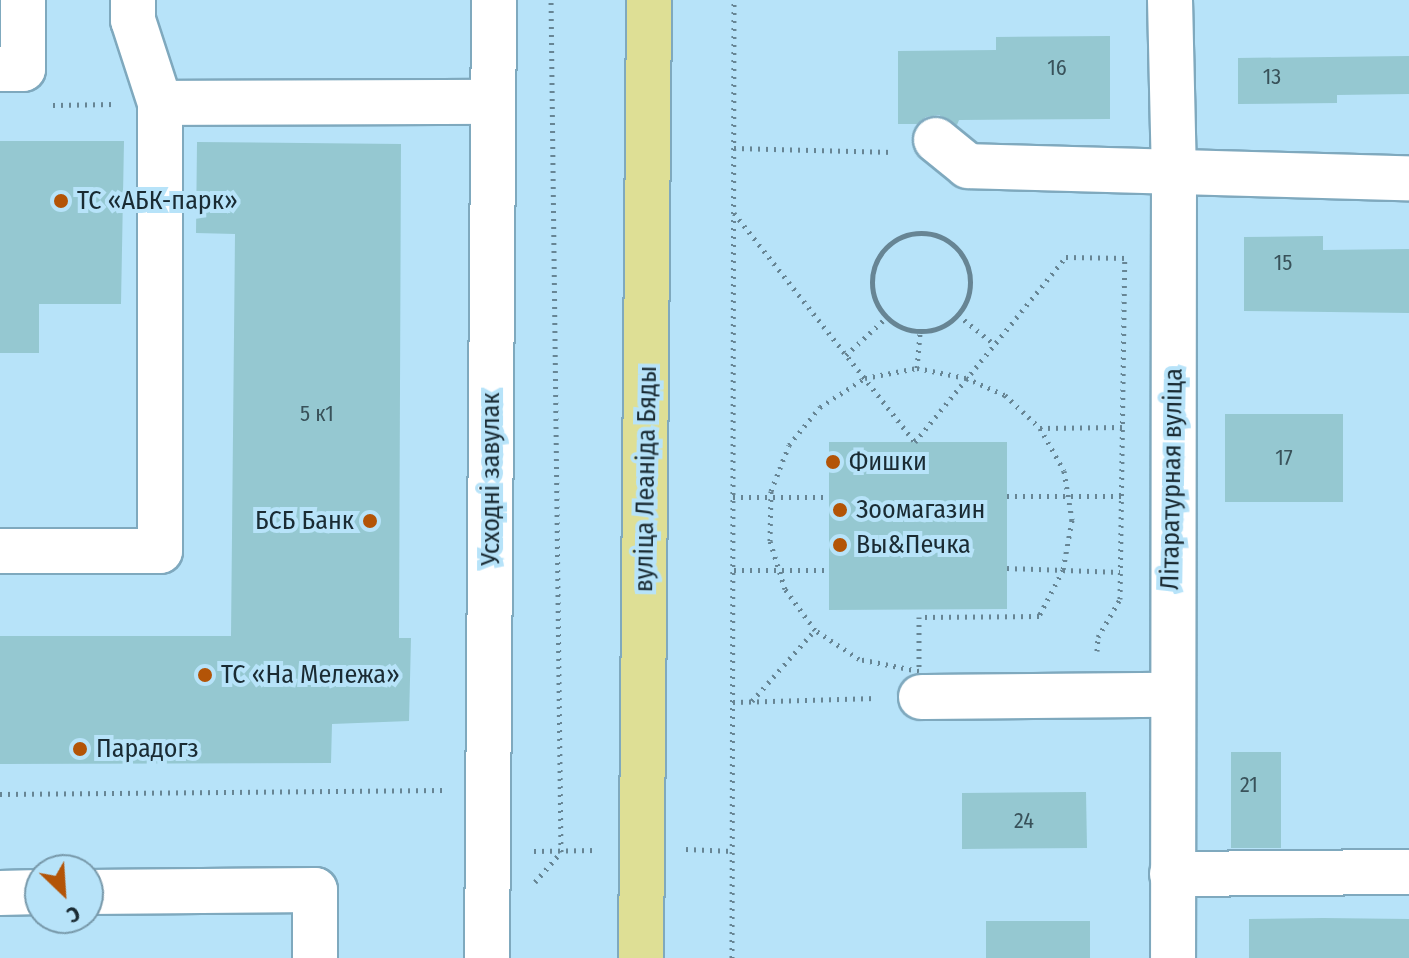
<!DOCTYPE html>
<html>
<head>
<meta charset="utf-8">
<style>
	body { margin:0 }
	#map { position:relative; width:1409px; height:958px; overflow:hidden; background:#b7e3f9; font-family:"Fira Sans Condensed",sans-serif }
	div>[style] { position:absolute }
	.building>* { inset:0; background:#95c8d1 }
	.path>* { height:5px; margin-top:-2.5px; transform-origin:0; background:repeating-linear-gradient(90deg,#678594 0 2px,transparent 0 8px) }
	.path>.ring { margin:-2.5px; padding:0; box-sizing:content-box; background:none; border:5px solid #678594; border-radius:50% }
	.roads { filter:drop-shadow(2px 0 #7fa9be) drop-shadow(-2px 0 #7fa9be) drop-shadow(0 2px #7fa9be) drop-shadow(0 -2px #7fa9be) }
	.minor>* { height:44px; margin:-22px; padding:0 22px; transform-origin:22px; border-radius:22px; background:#fff }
	.major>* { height:44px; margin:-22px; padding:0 22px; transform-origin:22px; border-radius:22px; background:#dedf95 }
	.dots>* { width:22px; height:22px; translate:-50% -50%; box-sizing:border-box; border:4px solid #b7e3f9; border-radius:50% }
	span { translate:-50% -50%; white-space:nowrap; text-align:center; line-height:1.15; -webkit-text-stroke:8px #b7e3f9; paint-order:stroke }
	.number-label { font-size:22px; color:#39525a }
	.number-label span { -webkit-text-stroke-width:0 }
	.poi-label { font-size:26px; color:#1a2b33 }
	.left { translate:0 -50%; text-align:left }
	.right { translate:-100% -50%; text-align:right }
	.street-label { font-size:26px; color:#1a2b33 }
	.north { position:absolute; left:24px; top:854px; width:80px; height:80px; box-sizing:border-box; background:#b7e3f9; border:2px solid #7899aa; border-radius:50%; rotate:155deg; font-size:22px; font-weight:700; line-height:32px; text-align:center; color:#1a2b33 }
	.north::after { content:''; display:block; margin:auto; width:28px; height:36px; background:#b35407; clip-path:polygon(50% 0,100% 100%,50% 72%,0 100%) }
</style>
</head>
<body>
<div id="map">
	<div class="building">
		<i style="clip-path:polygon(1110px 36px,1110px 119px,959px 120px,957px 125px,939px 115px,926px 117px,917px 124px,898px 124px,898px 51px,996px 50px,996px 37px)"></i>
		<i style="clip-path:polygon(1409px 56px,1409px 94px,1337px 95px,1337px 103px,1238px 104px,1238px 58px)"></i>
		<i style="clip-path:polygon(0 141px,124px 141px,121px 304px,39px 304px,39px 353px,0 353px)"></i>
		<i style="clip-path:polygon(197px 142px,401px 144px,399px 638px,411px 638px,409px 721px,332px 724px,331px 763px,0 764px,0 636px,231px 636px,235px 234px,196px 233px)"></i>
		<i style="clip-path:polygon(1323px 236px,1323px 250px,1409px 249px,1409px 313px,1244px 311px,1244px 237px)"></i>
		<i style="clip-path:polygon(1225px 414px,1343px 414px,1343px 502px,1225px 502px)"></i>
		<i style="clip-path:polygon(829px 442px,1007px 442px,1007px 609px,829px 610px)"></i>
		<i style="clip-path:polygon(1231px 752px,1281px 752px,1281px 848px,1231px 848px)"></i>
		<i style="clip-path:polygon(1086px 792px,1087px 848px,962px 849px,962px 793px)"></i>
		<i style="clip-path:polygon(1323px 918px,1409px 919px,1409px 958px,1249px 958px,1249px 919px)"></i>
		<i style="clip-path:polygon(986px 921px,1090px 921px,1090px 958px,986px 958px)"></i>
	</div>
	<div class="path">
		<i style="left:53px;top:105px;width:62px;rotate:-0.9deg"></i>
		<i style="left:734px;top:148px;width:160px;rotate:1.4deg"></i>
		<i style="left:734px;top:213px;width:292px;rotate:51.7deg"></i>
		<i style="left:915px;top:442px;width:239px;rotate:-50.8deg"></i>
		<i style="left:1066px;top:257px;width:63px;rotate:0.9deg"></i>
		<i class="ring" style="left:872px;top:233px;width:93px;height:93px"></i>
		<i style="left:958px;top:315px;width:46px;rotate:38.9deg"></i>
		<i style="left:846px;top:355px;width:56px;rotate:-42.8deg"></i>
		<i style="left:917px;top:368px;width:50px;rotate:11.5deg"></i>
		<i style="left:966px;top:378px;width:43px;rotate:23.6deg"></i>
		<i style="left:1005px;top:395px;width:48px;rotate:43.3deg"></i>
		<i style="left:1040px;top:428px;width:49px;rotate:60.8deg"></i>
		<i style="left:1064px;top:471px;width:50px;rotate:80.7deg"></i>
		<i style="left:1072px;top:520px;width:51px;rotate:100.2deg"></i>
		<i style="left:1063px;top:570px;width:52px;rotate:117.6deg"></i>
		<i style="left:1039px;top:616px;width:120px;rotate:179.5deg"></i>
		<i style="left:919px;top:617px;width:54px;rotate:90deg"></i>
		<i style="left:919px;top:671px;width:61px;rotate:-168.7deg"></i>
		<i style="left:859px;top:659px;width:53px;rotate:-146.6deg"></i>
		<i style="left:815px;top:630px;width:51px;rotate:-126.2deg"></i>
		<i style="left:785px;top:589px;width:50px;rotate:-107.4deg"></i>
		<i style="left:770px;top:541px;width:50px;rotate:-88.9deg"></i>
		<i style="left:771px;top:491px;width:49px;rotate:-68.6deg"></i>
		<i style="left:789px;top:445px;width:49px;rotate:-50.8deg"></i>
		<i style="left:820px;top:407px;width:54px;rotate:-32.8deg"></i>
		<i style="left:865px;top:378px;width:53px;rotate:-10.9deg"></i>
		<i style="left:917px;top:368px;width:37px;rotate:-85deg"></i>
		<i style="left:1040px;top:428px;width:82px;rotate:-0.7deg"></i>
		<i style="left:1007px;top:496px;width:114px"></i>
		<i style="left:733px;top:497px;width:96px"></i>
		<i style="left:1007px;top:568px;width:113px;rotate:2deg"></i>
		<i style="left:734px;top:570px;width:95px"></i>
		<i style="left:1097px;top:651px;width:14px;rotate:-86deg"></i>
		<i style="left:1098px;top:637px;width:44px;rotate:-59.9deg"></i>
		<i style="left:1120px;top:599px;width:341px;rotate:-89.2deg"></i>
		<i style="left:752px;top:701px;width:95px;rotate:-48.4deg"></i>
		<i style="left:733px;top:702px;width:143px;rotate:-1.6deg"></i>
		<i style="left:0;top:794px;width:445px;rotate:-0.5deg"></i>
		<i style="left:686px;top:849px;width:47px;rotate:2.4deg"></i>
		<i style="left:534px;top:851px;width:62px;rotate:-0.9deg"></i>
		<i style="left:535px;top:882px;width:40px;rotate:-49deg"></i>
		<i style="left:561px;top:852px;width:852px;rotate:-90.67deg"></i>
		<i style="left:732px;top:958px;width:958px;rotate:-89.88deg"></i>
	</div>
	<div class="roads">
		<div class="minor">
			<i style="left:133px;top:0;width:20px;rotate:90deg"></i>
			<i style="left:133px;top:20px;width:87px;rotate:72deg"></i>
			<i style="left:1170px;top:0;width:170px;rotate:88.7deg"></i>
			<i style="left:1174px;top:170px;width:788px;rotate:90.07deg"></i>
			<i style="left:0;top:69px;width:23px"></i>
			<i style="left:23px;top:69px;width:69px;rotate:-90deg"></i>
			<i style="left:936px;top:140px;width:41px;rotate:39.1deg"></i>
			<i style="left:968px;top:166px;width:441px;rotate:1.6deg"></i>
			<i style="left:0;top:551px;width:160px"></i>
			<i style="left:160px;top:551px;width:448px;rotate:-90deg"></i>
			<i style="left:160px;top:103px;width:333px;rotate:-0.2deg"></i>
			<i style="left:921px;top:697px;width:251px;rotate:-0.5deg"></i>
			<i style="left:1172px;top:874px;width:237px;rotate:-0.5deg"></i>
			<i style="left:88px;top:892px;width:227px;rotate:-0.5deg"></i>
			<i style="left:315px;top:890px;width:68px;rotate:90deg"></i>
			<i style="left:0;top:893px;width:40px;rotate:-1.4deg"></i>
			<i style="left:487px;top:958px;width:958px;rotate:-89.58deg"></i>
		</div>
		<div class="major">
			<i style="left:641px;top:958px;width:958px;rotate:-89.52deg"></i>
		</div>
	</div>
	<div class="dots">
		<i style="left:61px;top:201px;background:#b35407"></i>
		<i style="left:833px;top:462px;background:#b35407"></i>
		<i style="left:840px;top:510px;background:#b35407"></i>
		<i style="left:370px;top:521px;background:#b35407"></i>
		<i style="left:840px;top:545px;background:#b35407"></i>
		<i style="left:205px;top:675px;background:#b35407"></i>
		<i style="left:80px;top:749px;background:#b35407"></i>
	</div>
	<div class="number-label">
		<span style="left:1057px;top:68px">16</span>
		<span style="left:1272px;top:77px">13</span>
		<span style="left:1283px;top:263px">15</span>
		<span style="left:317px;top:414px">5 к1</span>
		<span style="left:1284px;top:458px">17</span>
		<span style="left:1249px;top:785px">21</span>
		<span style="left:1024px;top:821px">24</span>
	</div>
	<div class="poi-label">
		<span class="left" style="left:77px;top:201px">ТС «АБК-парк»</span>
		<span class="left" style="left:849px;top:462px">Фишки</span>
		<span class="left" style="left:856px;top:510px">Зоомагазин</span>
		<span class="right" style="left:354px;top:521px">БСБ Банк</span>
		<span class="left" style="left:856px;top:545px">Вы&amp;Печка</span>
		<span class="left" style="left:221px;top:675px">ТС «На Мележа»</span>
		<span class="left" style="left:96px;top:749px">Парадогз</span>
	</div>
	<div class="street-label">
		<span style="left:491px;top:479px;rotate:-90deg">Усходні завулак</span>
		<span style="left:646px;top:479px;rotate:-89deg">вуліца Леаніда Бяды</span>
		<span style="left:1172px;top:479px;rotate:-89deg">Літаратурная вуліца</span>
	</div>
	<div class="north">С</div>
</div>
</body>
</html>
